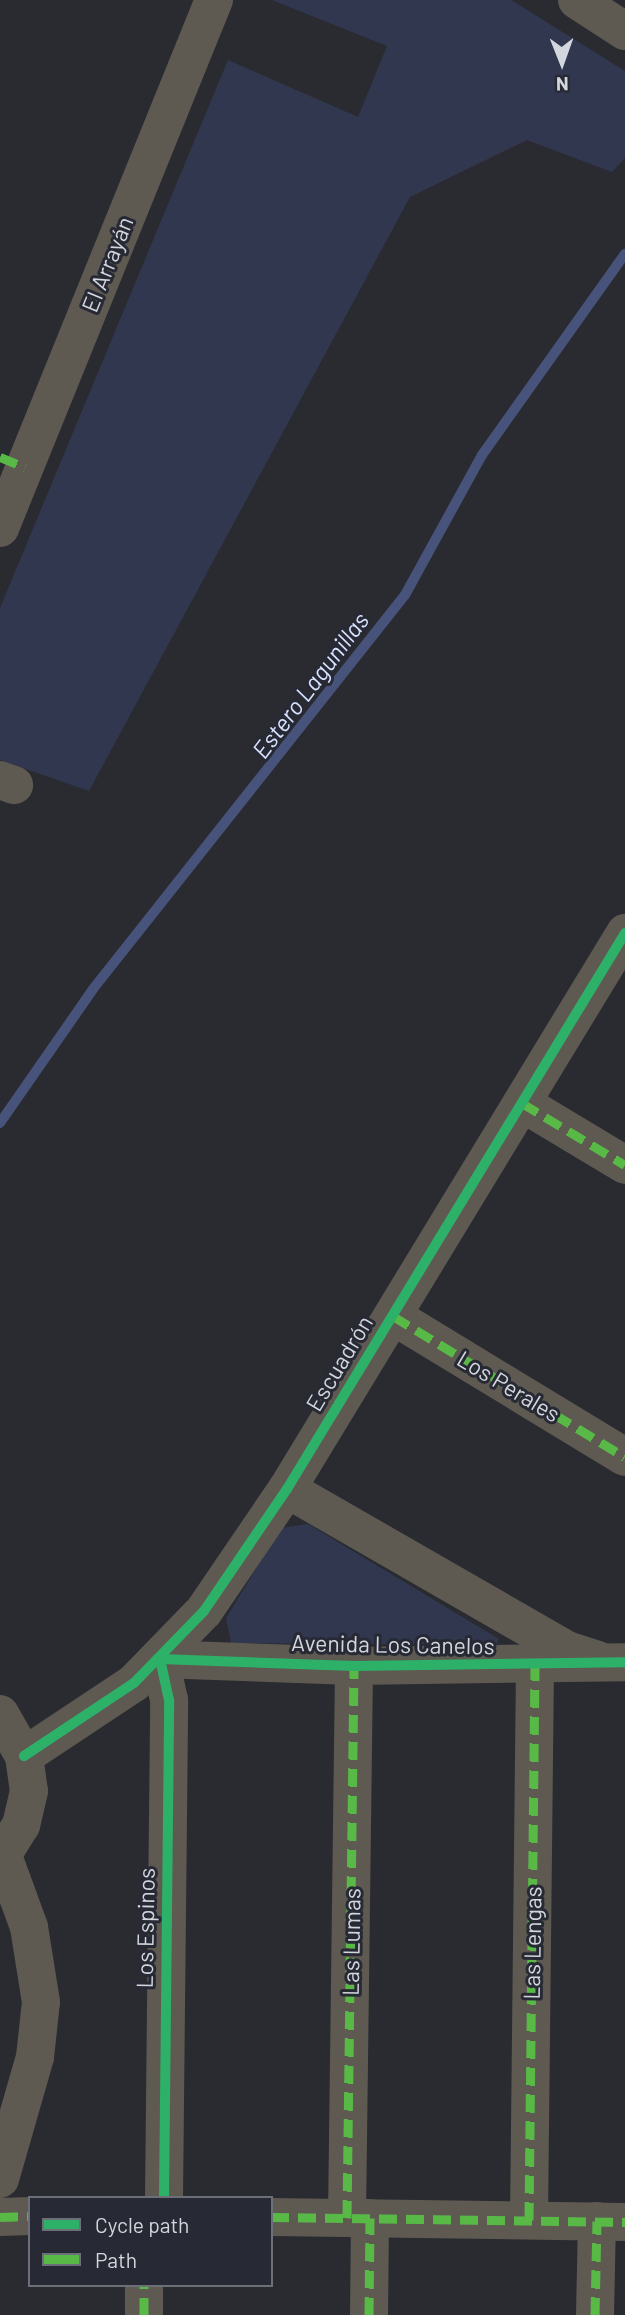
<!DOCTYPE html>
<html>
<head>
<meta charset="utf-8">
<style>
	body { margin:0 }
	#map { position:relative; width:625px; height:2315px; overflow:hidden; background:#2a2b31; font-family:Barlow,sans-serif }
	div>[style] { position:absolute }
	.green>* { inset:0; background:#31374f }
	.stream>* { height:10px; margin:-5px; padding:0 5px; transform-origin:5px; border-radius:5px; background:#48537b }
	.minor>* { height:38px; margin:-19px; padding:0 19px; transform-origin:19px; border-radius:19px; background:#5e5a52 }
	.quiet>* { height:9px; margin-top:-4.5px; transform-origin:0; background:repeating-linear-gradient(90deg,#58b947 0 18px,transparent 0 27px) }
	.cycleway>* { height:10px; margin:-5px; padding:0 5px; transform-origin:5px; border-radius:5px; background:#2db169 }
	span { translate:-50% -50%; white-space:nowrap; text-align:center; line-height:1.15; -webkit-text-stroke:6px #272a34; paint-order:stroke }
	.street-label { font-size:23px; color:#d4d6dd }
	.water-label { font-size:24px; color:#d9e2ff; font-style:italic }
	.legend { position:absolute; left:28px; top:2196px; width:245px; height:91px; box-sizing:border-box; background:#272a34; border:2px solid #6c6f78; margin:0; padding:9px 12px; list-style:none; font-size:21px; color:#d4d6dd }
	.legend li { display:flex; align-items:center; gap:14px; height:35px }
	.legend b { width:35px; border:2px solid #6c6f78 }
	.north { position:absolute; left:527px; top:28px; width:70px; height:70px; -webkit-text-stroke:5px #272a34; paint-order:stroke; rotate:179deg; font-size:19px; font-weight:700; line-height:28px; text-align:center; color:#d4d6dd }
	.north::after { content:''; display:block; margin:auto; width:24px; height:32px; background:#d4d6dd; clip-path:polygon(50% 0,100% 100%,50% 72%,0 100%) }
</style>
</head>
<body>
<div id="map">
	<div class="green">
		<i style="clip-path:polygon(272px 0,511px 0,625px 71px,625px 158px,612px 172px,527px 140px,410px 197px,89px 791px,0 760px,0 608px,228px 60px,358px 117px,387px 46px)"></i>
		<i style="clip-path:polygon(308px 1524px,499px 1639px,496px 1645px,231px 1643px,226px 1618px,281px 1528px)"></i>
	</div>
	<div class="stream">
		<i style="left:0;top:1123px;width:163px;rotate:-55.2deg"></i>
		<i style="left:93px;top:989px;width:503px;rotate:-51.63deg"></i>
		<i style="left:405px;top:595px;width:160px;rotate:-61.2deg"></i>
		<i style="left:482px;top:455px;width:247px;rotate:-54.6deg"></i>
	</div>
	<div class="minor">
		<i style="left:577px;top:0;width:57px;rotate:32.9deg"></i>
		<i style="left:0;top:528px;width:570px;rotate:-67.94deg"></i>
		<i style="left:0;top:780px;width:15px;rotate:20deg"></i>
		<i style="left:522px;top:1103px;width:120px;rotate:31deg"></i>
		<i style="left:393px;top:1316px;width:271px;rotate:31.3deg"></i>
		<i style="left:287px;top:1489px;width:323px;rotate:29.9deg"></i>
		<i style="left:567px;top:1650px;width:32px;rotate:18deg"></i>
		<i style="left:0;top:1714px;width:48px;rotate:60.3deg"></i>
		<i style="left:24px;top:1756px;width:35px;rotate:82deg"></i>
		<i style="left:29px;top:1791px;width:35px;rotate:103deg"></i>
		<i style="left:21px;top:1825px;width:39px;rotate:122deg"></i>
		<i style="left:24px;top:1756px;width:132px;rotate:-33.6deg"></i>
		<i style="left:134px;top:1683px;width:100px;rotate:-45.8deg"></i>
		<i style="left:204px;top:1611px;width:148px;rotate:-55.8deg"></i>
		<i style="left:287px;top:1489px;width:651px;rotate:-58.7deg"></i>
		<i style="left:0;top:2179px;width:127px;rotate:-74deg"></i>
		<i style="left:35px;top:2057px;width:55px;rotate:-83.8deg"></i>
		<i style="left:41px;top:2002px;width:76px;rotate:-99.1deg"></i>
		<i style="left:29px;top:1927px;width:76px;rotate:-110.1deg"></i>
		<i style="left:164px;top:2198px;width:498px;rotate:-89.4deg"></i>
		<i style="left:169px;top:1700px;width:42px;rotate:-102.4deg"></i>
		<i style="left:160px;top:1659px;width:194px;rotate:2.1deg"></i>
		<i style="left:354px;top:1666px;width:271px;rotate:-0.8deg"></i>
		<i style="left:0;top:2217px;width:30px;rotate:-2deg"></i>
		<i style="left:271px;top:2217px;width:354px;rotate:0.8deg"></i>
		<i style="left:347px;top:2218px;width:552px;rotate:-89.27deg"></i>
		<i style="left:529px;top:2220px;width:553px;rotate:-89.38deg"></i>
		<i style="left:144px;top:2315px;width:30px;rotate:-90deg"></i>
		<i style="left:369px;top:2315px;width:97px;rotate:-89.4deg"></i>
		<i style="left:595px;top:2315px;width:94px;rotate:-88.8deg"></i>
	</div>
	<div class="quiet">
		<i style="left:0;top:457px;width:27px;rotate:22deg"></i>
		<i style="left:522px;top:1103px;width:120px;rotate:31deg"></i>
		<i style="left:393px;top:1316px;width:271px;rotate:31.3deg"></i>
		<i style="left:0;top:2217px;width:30px;rotate:-2deg"></i>
		<i style="left:271px;top:2217px;width:354px;rotate:0.8deg"></i>
		<i style="left:347px;top:2218px;width:552px;rotate:-89.27deg"></i>
		<i style="left:529px;top:2220px;width:553px;rotate:-89.38deg"></i>
		<i style="left:144px;top:2315px;width:30px;rotate:-90deg"></i>
		<i style="left:369px;top:2315px;width:97px;rotate:-89.4deg"></i>
		<i style="left:595px;top:2315px;width:94px;rotate:-88.8deg"></i>
	</div>
	<div class="cycleway">
		<i style="left:24px;top:1756px;width:132px;rotate:-33.6deg"></i>
		<i style="left:134px;top:1683px;width:100px;rotate:-45.8deg"></i>
		<i style="left:204px;top:1611px;width:148px;rotate:-55.8deg"></i>
		<i style="left:287px;top:1489px;width:651px;rotate:-58.7deg"></i>
		<i style="left:164px;top:2198px;width:498px;rotate:-89.4deg"></i>
		<i style="left:169px;top:1700px;width:42px;rotate:-102.4deg"></i>
		<i style="left:160px;top:1659px;width:194px;rotate:2.1deg"></i>
		<i style="left:354px;top:1666px;width:271px;rotate:-0.8deg"></i>
	</div>
	<div class="street-label">
		<span style="left:107px;top:264px;rotate:-68deg">El Arrayán</span>
		<span style="left:339px;top:1363px;rotate:-59deg">Escuadrón</span>
		<span style="left:509px;top:1386px;rotate:31deg">Los Perales</span>
		<span style="left:393px;top:1644px;rotate:1deg">Avenida Los Canelos</span>
		<span style="left:145px;top:1928px;rotate:-89deg">Los Espinos</span>
		<span style="left:351px;top:1942px;rotate:-89deg">Las Lumas</span>
		<span style="left:532px;top:1943px;rotate:-89deg">Las Lengas</span>
	</div>
	<div class="water-label">
		<span style="left:310px;top:685px;rotate:-53deg">Estero Lagunillas</span>
	</div>
	<ul class="legend">
	<li><b style="height:9px;background:#2db169"></b>Cycle path</li>
	<li><b style="height:9px;background:#58b947"></b>Path</li>
	</ul>
	<div class="north">N</div>
</div>
</body>
</html>
